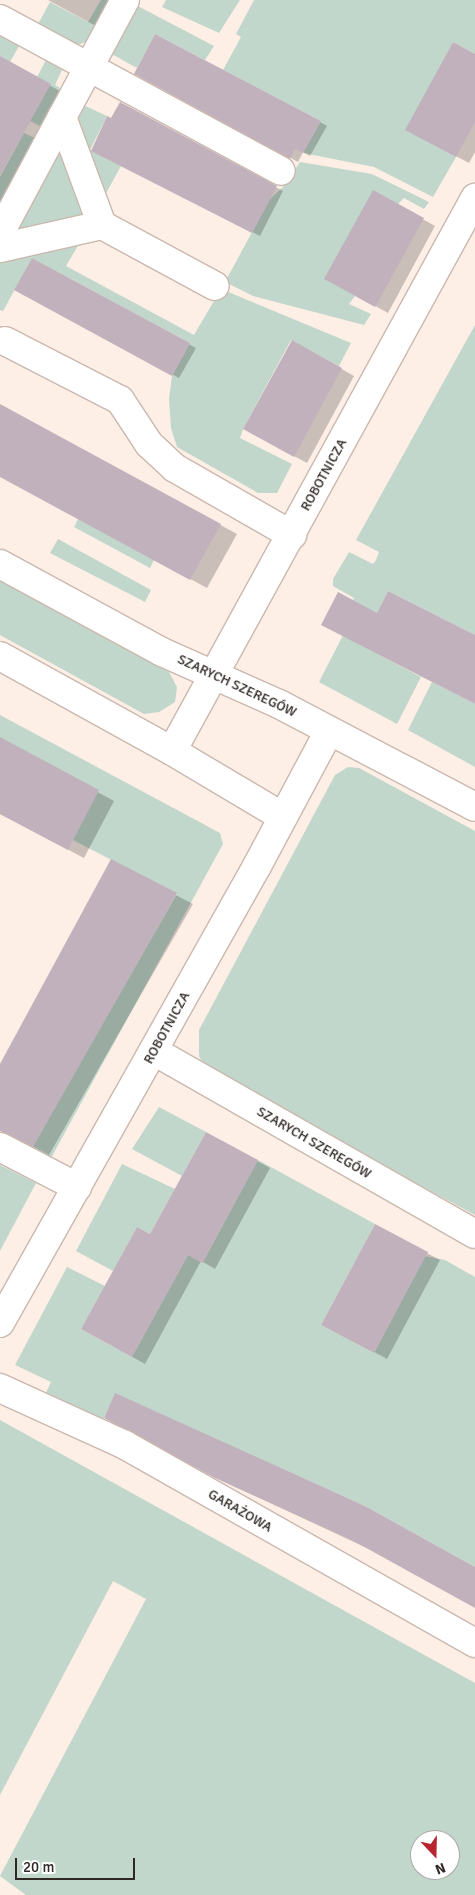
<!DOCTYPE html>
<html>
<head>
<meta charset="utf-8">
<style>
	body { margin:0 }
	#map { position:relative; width:475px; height:1895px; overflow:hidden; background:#fdeee6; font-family:Signika,sans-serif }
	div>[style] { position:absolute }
	.green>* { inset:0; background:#c1d7cb }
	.shadow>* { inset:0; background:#0003 }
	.building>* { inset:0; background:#c1b1bd }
	.roads { filter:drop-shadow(1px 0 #cab8ae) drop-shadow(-1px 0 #cab8ae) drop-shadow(0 1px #cab8ae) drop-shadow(0 -1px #cab8ae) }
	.minor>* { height:28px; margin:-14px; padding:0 14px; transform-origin:14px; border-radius:14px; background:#fff }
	span { translate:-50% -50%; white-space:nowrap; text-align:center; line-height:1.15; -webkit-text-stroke:5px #fff; paint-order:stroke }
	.street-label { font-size:14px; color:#2f2825 }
	.north { position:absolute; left:410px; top:1830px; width:50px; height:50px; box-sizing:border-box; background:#fff; border:1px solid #aca9a8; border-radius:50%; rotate:159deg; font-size:14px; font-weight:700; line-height:20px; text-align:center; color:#2f2825 }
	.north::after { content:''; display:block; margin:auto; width:18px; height:22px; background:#b62530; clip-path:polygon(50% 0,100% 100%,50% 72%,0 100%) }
	.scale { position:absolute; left:15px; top:1858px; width:120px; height:22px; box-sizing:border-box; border:2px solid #2f2825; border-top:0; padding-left:6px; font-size:15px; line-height:18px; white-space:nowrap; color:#2f2825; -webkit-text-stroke:4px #fff; paint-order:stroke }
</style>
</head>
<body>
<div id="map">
	<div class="green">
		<i style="clip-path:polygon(101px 0,114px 0,93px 39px,75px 46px,37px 26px,50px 2px,88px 22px)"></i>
		<i style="clip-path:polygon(166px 0,240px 0,219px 33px,162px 7px)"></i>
		<i style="clip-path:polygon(254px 0,475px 0,475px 54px,453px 42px,406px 130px,456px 157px,433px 197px,374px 167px,303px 153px,321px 121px,223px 70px,241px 37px,236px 34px)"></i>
		<i style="clip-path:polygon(134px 4px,214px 46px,205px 60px,155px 34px,137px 68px,108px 52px)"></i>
		<i style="clip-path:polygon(0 36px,19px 46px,10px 62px,0 56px)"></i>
		<i style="clip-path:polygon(46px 60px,62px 70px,55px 85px,65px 91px,46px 129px,30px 121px,37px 77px)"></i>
		<i style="clip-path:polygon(79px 103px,107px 116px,90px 150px,121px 166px,105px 195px,73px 115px)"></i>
		<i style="clip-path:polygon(24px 133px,39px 140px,0 209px,0 177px)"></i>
		<i style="clip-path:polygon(59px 137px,93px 220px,3px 242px)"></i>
		<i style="clip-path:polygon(300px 162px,372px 174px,429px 202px,424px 209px,404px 198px,325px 279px,355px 296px,349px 304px,371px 314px,364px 325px,253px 296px,225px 282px,270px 199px,284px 186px)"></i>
		<i style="clip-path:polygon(79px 244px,66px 266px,194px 335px,221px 289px,351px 343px,339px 366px,291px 340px,243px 429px,240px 438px,292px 464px,277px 493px,258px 493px,177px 447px,171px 428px,169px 399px,172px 376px,190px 343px,32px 258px,3px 311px,0 310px,0 259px)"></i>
		<i style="clip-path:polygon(475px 325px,475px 635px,388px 591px,361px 645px,421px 677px,397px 724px,319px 682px,359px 604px,353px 600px,354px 598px,333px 586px,333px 579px,349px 552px,373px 564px,376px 560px,379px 552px,356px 540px)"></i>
		<i style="clip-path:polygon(78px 519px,154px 560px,150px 568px,74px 527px)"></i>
		<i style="clip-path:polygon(58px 539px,151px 590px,145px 602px,50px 553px)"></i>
		<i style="clip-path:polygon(0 579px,169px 672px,177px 687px,175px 702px,159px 712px,144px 714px,0 635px)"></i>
		<i style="clip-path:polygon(432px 682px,475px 704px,475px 767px,408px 730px)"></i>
		<i style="clip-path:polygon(0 715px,220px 833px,223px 844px,51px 1158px,31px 1149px,177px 894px,73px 840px,0 737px)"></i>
		<i style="clip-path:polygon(348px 767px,359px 768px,475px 831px,475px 1215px,216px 1075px,203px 1064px,199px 1056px,199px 1030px,335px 775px)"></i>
		<i style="clip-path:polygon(159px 1107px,206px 1132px,182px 1176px,132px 1149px)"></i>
		<i style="clip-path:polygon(258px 1160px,375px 1224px,321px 1325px,374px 1353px,425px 1256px,445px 1260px,475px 1277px,475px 1567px,365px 1506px,115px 1394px,100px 1426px,45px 1395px,51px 1382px,15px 1365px,67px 1267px,105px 1286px,81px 1329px,132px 1357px,188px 1255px,203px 1262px)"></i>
		<i style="clip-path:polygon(122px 1164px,175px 1189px,150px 1234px,137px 1227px,113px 1271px,76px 1251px)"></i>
		<i style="clip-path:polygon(0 1165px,36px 1183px,0 1251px)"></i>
		<i style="clip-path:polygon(evenodd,0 1420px,475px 1683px,475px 1895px,26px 1895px,0 1876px,146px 1599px,113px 1581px,0 1795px,0 1420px,420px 1840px,450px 1840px,450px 1870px,420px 1870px,420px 1840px)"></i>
	</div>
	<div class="shadow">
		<i style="clip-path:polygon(48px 0,121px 0,105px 31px)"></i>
		<i style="clip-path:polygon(475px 55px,475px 152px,469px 163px,419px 137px)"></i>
		<i style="clip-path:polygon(0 58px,67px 95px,0 215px)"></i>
		<i style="clip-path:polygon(136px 73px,320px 122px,327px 126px,310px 156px,303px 152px,298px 162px)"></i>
		<i style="clip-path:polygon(120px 103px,283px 191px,260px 236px,99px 154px)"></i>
		<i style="clip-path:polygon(374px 192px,435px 226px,388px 313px,326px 279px)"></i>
		<i style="clip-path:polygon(33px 259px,196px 348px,179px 378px,16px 290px)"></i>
		<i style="clip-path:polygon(292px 341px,354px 376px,307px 463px,257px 436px)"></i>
		<i style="clip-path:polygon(0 405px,237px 534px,207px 588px,0 476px)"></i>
		<i style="clip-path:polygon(0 739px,114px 801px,84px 858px,0 814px)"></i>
		<i style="clip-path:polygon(111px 861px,193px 904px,49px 1155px,0 1129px,0 1067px)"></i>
		<i style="clip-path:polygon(207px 1134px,270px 1168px,215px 1269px,201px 1261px,145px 1364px,83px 1329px,151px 1236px)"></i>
		<i style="clip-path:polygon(427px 1253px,440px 1260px,387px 1359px,335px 1331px)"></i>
		<i style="clip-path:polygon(223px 1481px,475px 1568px,475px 1606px,386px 1557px)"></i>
	</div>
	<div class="building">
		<i style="clip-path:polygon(155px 34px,321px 121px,303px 153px,295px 149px,290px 159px,134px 74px)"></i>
		<i style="clip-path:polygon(453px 42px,475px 54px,475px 122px,456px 157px,405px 130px)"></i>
		<i style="clip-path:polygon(0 56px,51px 84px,0 175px)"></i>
		<i style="clip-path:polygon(120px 102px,277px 186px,252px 233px,91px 151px,107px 116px,111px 118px)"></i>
		<i style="clip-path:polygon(373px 190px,424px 218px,375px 307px,324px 279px)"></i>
		<i style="clip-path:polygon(32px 258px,190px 343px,172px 376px,14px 290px)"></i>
		<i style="clip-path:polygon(292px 340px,342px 368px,294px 457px,243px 429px)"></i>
		<i style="clip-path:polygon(0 404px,221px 524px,190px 580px,0 477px)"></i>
		<i style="clip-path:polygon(388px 591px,475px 635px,475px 704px,321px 625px,338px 592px,377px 613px)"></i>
		<i style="clip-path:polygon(0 737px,99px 790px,68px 850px,0 814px)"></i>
		<i style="clip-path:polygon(111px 859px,177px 893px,33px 1147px,0 1131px,0 1064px)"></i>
		<i style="clip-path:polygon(206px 1132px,258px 1160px,202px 1263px,188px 1255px,132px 1357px,81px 1329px,137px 1227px,150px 1234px)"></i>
		<i style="clip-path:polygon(375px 1224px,428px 1252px,374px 1353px,321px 1325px)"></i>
		<i style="clip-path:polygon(115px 1393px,365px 1506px,475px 1567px,475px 1608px,350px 1539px,215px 1478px,104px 1418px)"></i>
	</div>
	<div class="roads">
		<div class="minor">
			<i style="left:125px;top:0;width:133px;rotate:118.3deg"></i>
			<i style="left:62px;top:117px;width:115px;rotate:69.7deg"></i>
			<i style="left:102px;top:225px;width:128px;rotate:28.4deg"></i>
			<i style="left:0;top:19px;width:319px;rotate:28.4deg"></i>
			<i style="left:0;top:233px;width:132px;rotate:-61.9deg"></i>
			<i style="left:0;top:248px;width:105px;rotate:-12.7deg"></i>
			<i style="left:5px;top:341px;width:129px;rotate:27.2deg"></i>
			<i style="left:120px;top:400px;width:53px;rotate:56.6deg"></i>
			<i style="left:149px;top:444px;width:35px;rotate:43deg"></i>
			<i style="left:175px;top:468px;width:135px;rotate:29.8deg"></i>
			<i style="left:0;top:564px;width:184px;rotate:28.5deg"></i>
			<i style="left:162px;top:652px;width:128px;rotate:24deg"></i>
			<i style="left:279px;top:704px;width:221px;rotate:27.7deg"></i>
			<i style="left:0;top:656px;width:196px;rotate:28.9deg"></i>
			<i style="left:172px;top:751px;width:129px;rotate:30.7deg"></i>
			<i style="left:172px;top:751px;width:631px;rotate:-61.28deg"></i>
			<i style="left:154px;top:1051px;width:369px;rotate:29.7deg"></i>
			<i style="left:0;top:1147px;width:87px;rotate:27.5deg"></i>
			<i style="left:0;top:1323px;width:524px;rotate:-60.65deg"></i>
			<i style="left:257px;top:866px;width:153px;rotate:-61.9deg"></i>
			<i style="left:0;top:1388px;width:137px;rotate:24.5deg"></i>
			<i style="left:125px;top:1445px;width:402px;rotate:29.5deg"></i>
		</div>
	</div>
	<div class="street-label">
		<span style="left:324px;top:475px;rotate:-61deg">ROBOTNICZA</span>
		<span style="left:237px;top:686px;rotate:25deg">SZARYCH SZEREGÓW</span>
		<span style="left:167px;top:1028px;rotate:-61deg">ROBOTNICZA</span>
		<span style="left:314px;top:1143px;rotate:30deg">SZARYCH SZEREGÓW</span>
		<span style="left:240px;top:1511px;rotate:30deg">GARAŻOWA</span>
	</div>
	<div class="north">N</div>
	<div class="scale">20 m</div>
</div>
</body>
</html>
